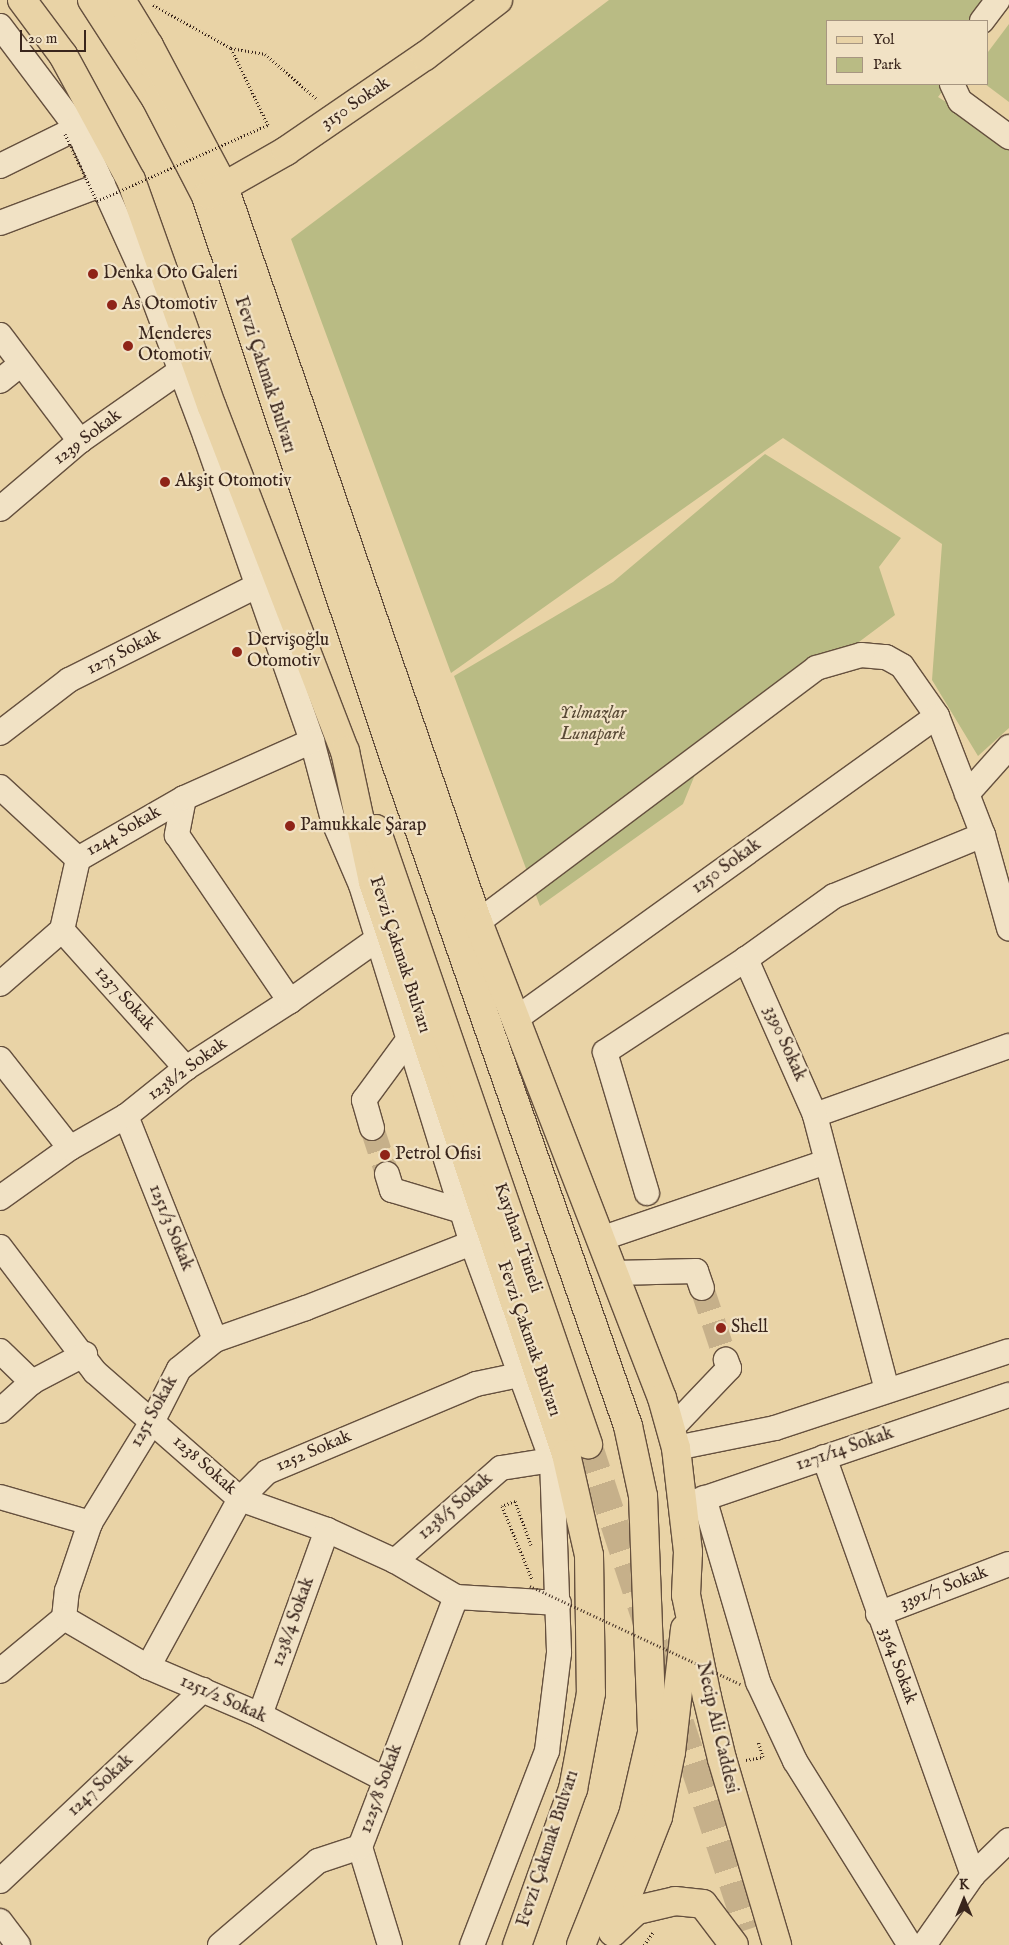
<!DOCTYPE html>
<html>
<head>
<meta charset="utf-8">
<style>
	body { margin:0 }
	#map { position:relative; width:1009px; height:1945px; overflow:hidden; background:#e9d3a6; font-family:"IM FELL English",serif }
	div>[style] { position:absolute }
	.green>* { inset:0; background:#b9bb84 }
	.minor-tunnel>* { height:24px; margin-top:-12px; transform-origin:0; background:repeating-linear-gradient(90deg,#c6b08a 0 24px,transparent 0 36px) }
	.major-tunnel>* { height:28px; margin-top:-14px; transform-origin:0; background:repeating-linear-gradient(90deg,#c6b08a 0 28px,transparent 0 42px) }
	.path>* { height:3px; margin-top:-1.5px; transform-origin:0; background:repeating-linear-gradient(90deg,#39251c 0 1px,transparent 0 3.5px) }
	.roads { filter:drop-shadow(1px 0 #65503e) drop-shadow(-1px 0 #65503e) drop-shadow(0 1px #65503e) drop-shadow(0 -1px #65503e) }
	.minor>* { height:24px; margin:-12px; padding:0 12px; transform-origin:12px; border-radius:12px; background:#f1e2c5 }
	.major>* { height:28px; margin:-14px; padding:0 14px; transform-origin:14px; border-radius:14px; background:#e9d3a6 }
	.path-bridge>* { height:3px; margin-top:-1.5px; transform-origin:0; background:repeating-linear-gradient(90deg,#39251c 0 1px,transparent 0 3.5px) }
	.dots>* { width:14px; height:14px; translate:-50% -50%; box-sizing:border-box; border:2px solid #f1e2c5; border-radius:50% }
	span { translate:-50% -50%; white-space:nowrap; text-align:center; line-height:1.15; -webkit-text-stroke:4.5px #f1e2c5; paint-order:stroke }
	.street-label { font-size:18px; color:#39251c }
	.poi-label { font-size:18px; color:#39251c }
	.left { translate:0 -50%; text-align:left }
	.park-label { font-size:18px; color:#594a36; font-style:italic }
	.legend { position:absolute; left:826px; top:20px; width:162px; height:65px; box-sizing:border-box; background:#f1e2c5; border:1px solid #a79681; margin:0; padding:6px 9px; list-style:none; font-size:15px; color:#39251c }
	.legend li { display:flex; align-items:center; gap:10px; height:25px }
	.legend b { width:25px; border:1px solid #a79681 }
	.north { position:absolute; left:939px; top:1875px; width:50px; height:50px; -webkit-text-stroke:4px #f1e2c5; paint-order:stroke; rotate:0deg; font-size:14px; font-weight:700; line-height:20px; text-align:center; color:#39251c }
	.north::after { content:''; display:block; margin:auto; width:18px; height:22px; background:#39251c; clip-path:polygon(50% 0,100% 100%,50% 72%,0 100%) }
	.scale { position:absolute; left:20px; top:30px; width:66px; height:22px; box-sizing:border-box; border:2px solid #39251c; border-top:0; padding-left:6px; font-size:15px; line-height:18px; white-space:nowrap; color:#39251c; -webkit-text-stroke:4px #f1e2c5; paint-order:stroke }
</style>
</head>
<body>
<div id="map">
	<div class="green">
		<i style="clip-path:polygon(609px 0,1009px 0,1009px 5px,988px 32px,988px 21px,828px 21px,828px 84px,948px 84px,938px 97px,1009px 141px,1009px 728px,978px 756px,932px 680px,942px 544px,783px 438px,451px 673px,291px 239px)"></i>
		<i style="clip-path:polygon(1009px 24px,1009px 102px,985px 84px,988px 84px,988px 52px)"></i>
		<i style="clip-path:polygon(765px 454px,901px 538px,879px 567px,895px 615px,701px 760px,683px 804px,540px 906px,454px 676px,613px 582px)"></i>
	</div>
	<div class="minor-tunnel">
		<i style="left:372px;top:1128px;width:48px;rotate:71.9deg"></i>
		<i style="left:702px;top:1288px;width:76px;rotate:71.6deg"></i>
	</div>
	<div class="major-tunnel">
		<i style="left:588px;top:1444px;width:511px;rotate:71.74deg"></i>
	</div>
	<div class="path">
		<i style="left:153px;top:5px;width:89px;rotate:28.9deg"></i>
		<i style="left:231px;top:48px;width:35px;rotate:10deg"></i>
		<i style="left:265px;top:54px;width:70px;rotate:41deg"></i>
		<i style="left:531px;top:1545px;width:47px;rotate:-110deg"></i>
		<i style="left:515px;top:1501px;width:14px;rotate:159deg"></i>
		<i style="left:502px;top:1506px;width:79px;rotate:67.7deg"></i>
		<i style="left:746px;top:1760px;width:17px;rotate:-10deg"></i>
		<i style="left:763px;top:1757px;width:17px;rotate:-107deg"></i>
		<i style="left:644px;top:1945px;width:17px;rotate:-54deg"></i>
	</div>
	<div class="roads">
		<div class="minor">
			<i style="left:982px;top:21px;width:26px;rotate:-53deg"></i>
			<i style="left:0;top:26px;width:128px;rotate:53deg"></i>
			<i style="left:77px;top:128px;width:177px;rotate:65.6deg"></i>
			<i style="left:150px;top:289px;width:159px;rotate:69.4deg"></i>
			<i style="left:206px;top:438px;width:321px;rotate:70.7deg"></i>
			<i style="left:312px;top:741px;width:82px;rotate:75.1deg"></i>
			<i style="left:333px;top:820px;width:71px;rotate:66.7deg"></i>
			<i style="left:361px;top:885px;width:375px;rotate:72.8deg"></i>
			<i style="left:472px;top:1243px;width:231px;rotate:69.8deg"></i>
			<i style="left:552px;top:1460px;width:193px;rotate:87.9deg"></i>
			<i style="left:559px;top:1653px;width:99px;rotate:97deg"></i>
			<i style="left:547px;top:1751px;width:208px;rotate:111.1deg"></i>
			<i style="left:952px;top:84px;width:19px;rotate:65deg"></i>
			<i style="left:960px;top:101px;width:61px;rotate:36.3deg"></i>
			<i style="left:0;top:166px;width:86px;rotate:-26.3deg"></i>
			<i style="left:0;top:223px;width:110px;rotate:-20.7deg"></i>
			<i style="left:0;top:335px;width:133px;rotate:53deg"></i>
			<i style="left:0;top:381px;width:26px;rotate:-39deg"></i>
			<i style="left:0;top:509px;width:105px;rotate:-40.4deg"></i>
			<i style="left:80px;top:441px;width:122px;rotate:-35deg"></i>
			<i style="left:0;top:733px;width:87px;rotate:-37.5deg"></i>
			<i style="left:69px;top:680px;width:210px;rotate:-26.6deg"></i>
			<i style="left:0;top:787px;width:106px;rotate:42.7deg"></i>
			<i style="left:967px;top:794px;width:63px;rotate:-48.2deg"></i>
			<i style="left:184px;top:798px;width:38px;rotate:101deg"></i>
			<i style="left:177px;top:835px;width:201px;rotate:55.8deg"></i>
			<i style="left:478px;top:922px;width:423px;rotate:-36.9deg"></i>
			<i style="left:816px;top:668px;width:47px;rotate:-16.1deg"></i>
			<i style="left:861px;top:655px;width:25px;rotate:5deg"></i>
			<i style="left:886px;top:657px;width:18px;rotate:29deg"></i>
			<i style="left:902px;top:666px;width:61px;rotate:55deg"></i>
			<i style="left:937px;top:716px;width:128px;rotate:68.9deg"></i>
			<i style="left:983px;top:835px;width:97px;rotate:74.4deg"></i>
			<i style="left:62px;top:930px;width:186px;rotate:48.1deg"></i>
			<i style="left:0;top:984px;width:82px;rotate:-41.1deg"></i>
			<i style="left:62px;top:930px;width:73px;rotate:-77.3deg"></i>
			<i style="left:78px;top:859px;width:122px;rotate:-29.9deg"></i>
			<i style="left:184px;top:798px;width:140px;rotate:-24deg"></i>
			<i style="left:517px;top:1018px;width:517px;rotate:-35.72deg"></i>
			<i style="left:0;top:1059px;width:113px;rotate:51.8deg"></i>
			<i style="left:815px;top:1115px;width:206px;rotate:-19.6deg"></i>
			<i style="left:126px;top:1116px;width:241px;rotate:68.3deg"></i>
			<i style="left:372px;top:1128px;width:29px;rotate:-106deg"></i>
			<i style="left:364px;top:1100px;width:74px;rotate:-53.7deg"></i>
			<i style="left:387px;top:1174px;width:17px;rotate:73deg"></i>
			<i style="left:392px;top:1190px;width:73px;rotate:16.7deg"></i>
			<i style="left:647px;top:1193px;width:147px;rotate:-106.6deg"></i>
			<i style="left:605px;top:1052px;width:169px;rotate:-33.4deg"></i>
			<i style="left:0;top:1198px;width:86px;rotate:-35.5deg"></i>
			<i style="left:70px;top:1148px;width:64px;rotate:-29.7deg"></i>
			<i style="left:126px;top:1116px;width:77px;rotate:-38.7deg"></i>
			<i style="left:186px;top:1068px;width:124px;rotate:-32.8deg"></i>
			<i style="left:290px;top:1001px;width:105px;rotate:-35.3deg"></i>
			<i style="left:603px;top:1238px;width:236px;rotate:-18.8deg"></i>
			<i style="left:0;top:1247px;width:157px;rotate:52.8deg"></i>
			<i style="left:95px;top:1372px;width:193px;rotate:41.2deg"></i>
			<i style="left:240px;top:1499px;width:92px;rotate:19.6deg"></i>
			<i style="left:327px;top:1530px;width:75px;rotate:24.5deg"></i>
			<i style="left:395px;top:1561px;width:71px;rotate:30.5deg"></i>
			<i style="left:456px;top:1597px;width:103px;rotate:3.3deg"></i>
			<i style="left:615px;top:1273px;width:81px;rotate:-1.4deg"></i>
			<i style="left:696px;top:1271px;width:18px;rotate:71deg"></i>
			<i style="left:0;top:1351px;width:45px;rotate:44.1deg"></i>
			<i style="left:887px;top:1390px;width:284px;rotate:-104.7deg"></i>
			<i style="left:815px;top:1115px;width:171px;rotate:-113.9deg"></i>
			<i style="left:746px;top:959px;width:108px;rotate:-35.6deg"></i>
			<i style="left:834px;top:896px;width:161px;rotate:-22.3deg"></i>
			<i style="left:0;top:1411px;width:43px;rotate:-42.2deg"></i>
			<i style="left:32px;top:1382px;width:60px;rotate:-27.8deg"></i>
			<i style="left:671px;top:1429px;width:84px;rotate:-46.4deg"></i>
			<i style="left:729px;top:1368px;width:9px;rotate:-111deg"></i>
			<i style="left:676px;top:1448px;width:101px;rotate:-11.4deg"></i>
			<i style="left:775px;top:1428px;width:246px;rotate:-18.2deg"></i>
			<i style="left:824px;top:1457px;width:444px;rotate:70.4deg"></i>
			<i style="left:0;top:1497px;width:94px;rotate:16.1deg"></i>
			<i style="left:704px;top:1498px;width:192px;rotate:73.6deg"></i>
			<i style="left:758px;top:1682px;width:87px;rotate:64.9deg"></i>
			<i style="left:795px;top:1761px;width:217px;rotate:58deg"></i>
			<i style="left:688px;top:1504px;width:339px;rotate:-18.8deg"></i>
			<i style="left:395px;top:1561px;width:141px;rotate:-41.3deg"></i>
			<i style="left:501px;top:1468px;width:52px;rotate:-8.9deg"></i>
			<i style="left:878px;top:1614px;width:140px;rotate:-20.9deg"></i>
			<i style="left:64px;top:1618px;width:97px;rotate:30.3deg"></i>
			<i style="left:148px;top:1667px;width:122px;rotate:23.2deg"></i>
			<i style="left:260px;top:1715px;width:140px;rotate:27.3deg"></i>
			<i style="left:148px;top:1667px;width:192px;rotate:-61.3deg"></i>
			<i style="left:240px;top:1499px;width:38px;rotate:-45deg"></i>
			<i style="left:267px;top:1472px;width:227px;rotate:-22.8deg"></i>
			<i style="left:476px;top:1384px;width:44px;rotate:-11.8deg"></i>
			<i style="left:0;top:1671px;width:83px;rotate:-39.6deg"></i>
			<i style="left:64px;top:1618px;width:27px;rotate:-84deg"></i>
			<i style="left:67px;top:1591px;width:72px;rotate:-71.3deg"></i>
			<i style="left:90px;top:1523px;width:121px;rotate:-58.5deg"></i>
			<i style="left:153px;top:1420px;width:57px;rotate:-63deg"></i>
			<i style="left:179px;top:1369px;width:46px;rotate:-38.9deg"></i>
			<i style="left:215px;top:1340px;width:96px;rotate:-19.4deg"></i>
			<i style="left:306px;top:1308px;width:178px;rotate:-21.4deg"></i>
			<i style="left:260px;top:1715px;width:197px;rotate:-70.1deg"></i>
			<i style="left:360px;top:1847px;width:102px;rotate:73deg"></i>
			<i style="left:0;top:1881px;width:279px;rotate:-43.3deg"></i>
			<i style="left:0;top:1921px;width:30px;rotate:53deg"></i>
			<i style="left:220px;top:1945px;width:129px;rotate:-40.6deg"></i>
			<i style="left:318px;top:1861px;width:44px;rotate:-18.4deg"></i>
			<i style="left:360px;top:1847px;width:268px;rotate:-69deg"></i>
			<i style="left:924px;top:1945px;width:85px;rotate:-55deg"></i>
			<i style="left:973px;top:1875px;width:50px;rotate:-44.2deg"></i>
		</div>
		<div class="major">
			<i style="left:22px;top:0;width:69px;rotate:53.3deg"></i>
			<i style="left:63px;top:55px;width:142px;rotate:61.5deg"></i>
			<i style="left:131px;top:180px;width:241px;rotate:70.4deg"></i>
			<i style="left:212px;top:407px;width:369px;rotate:68.9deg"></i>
			<i style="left:345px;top:751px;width:134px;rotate:77.9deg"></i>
			<i style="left:373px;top:882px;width:604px;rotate:71.35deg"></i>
			<i style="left:566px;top:1454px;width:104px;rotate:77.2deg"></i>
			<i style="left:589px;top:1555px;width:138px;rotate:89.2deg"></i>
			<i style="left:591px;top:1693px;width:98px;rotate:100.6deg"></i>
			<i style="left:573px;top:1789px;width:166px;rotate:109.7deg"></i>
			<i style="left:92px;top:0;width:118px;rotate:57.1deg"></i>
			<i style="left:156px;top:99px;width:109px;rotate:62.7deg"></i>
			<i style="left:206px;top:196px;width:598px;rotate:71.47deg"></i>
			<i style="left:396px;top:763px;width:702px;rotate:70.71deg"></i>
			<i style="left:628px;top:1426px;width:72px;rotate:77.9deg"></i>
			<i style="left:643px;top:1496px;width:237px;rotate:87.8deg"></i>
			<i style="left:652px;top:1733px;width:84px;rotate:103deg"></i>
			<i style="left:633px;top:1815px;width:140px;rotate:111.8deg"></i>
			<i style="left:121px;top:0;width:54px;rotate:58.7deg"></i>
			<i style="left:149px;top:46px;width:19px;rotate:81deg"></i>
			<i style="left:149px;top:46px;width:160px;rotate:62deg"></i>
			<i style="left:224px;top:187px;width:778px;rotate:70.94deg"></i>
			<i style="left:478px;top:922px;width:510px;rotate:68.87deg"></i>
			<i style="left:662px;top:1398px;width:52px;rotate:74.4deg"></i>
			<i style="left:676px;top:1448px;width:105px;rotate:83.4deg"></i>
			<i style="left:688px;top:1552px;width:43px;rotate:92.7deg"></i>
			<i style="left:686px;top:1595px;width:104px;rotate:78.4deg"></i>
			<i style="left:707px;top:1697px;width:64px;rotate:76.4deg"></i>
			<i style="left:722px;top:1759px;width:194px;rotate:73.5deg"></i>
			<i style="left:209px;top:195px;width:89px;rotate:-29.7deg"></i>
			<i style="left:286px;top:151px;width:168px;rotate:-34.4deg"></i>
			<i style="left:425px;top:56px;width:92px;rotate:-37.5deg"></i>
			<i style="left:376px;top:829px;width:651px;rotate:70.98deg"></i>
			<i style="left:613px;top:1932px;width:123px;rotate:-68.6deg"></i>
			<i style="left:658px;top:1817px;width:66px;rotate:-78.7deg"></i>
			<i style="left:671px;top:1752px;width:124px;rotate:-83.5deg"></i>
			<i style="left:613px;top:1932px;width:33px;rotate:-43deg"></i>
			<i style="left:637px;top:1910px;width:39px;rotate:-13deg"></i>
			<i style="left:675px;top:1901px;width:28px;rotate:6deg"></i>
			<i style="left:703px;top:1904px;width:51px;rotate:52.9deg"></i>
		</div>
	</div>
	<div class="path-bridge">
		<i style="left:65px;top:134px;width:74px;rotate:64.5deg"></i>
		<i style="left:97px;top:201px;width:187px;rotate:-24deg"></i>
		<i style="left:268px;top:125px;width:85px;rotate:-115.7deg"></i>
		<i style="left:530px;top:1586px;width:234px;rotate:25deg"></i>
	</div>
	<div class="dots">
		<i style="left:93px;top:274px;background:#8f2418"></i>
		<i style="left:112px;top:305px;background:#8f2418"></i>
		<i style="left:128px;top:346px;background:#8f2418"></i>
		<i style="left:165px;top:482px;background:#8f2418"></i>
		<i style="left:237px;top:652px;background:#8f2418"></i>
		<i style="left:290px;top:826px;background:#8f2418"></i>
		<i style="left:385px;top:1155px;background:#8f2418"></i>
		<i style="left:721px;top:1328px;background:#8f2418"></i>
	</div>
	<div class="street-label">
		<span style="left:356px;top:104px;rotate:-34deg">3150 Sokak</span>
		<span style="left:264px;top:375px;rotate:72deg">Fevzi Çakmak Bulvarı</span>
		<span style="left:88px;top:438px;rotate:-37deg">1239 Sokak</span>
		<span style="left:124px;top:653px;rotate:-27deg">1275 Sokak</span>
		<span style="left:124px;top:832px;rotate:-30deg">1244 Sokak</span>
		<span style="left:727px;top:867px;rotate:-36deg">1250 Sokak</span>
		<span style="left:399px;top:955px;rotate:72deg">Fevzi Çakmak Bulvarı</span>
		<span style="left:124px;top:999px;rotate:48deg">1237 Sokak</span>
		<span style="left:784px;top:1044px;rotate:66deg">3390 Sokak</span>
		<span style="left:188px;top:1070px;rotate:-36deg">1238/2 Sokak</span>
		<span style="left:170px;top:1228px;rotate:68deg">1251/3 Sokak</span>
		<span style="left:517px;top:1238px;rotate:71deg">Kayıhan Tüneli</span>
		<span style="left:528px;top:1339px;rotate:71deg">Fevzi Çakmak Bulvarı</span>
		<span style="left:155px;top:1412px;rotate:-61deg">1251 Sokak</span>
		<span style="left:845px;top:1450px;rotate:-19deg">1271/14 Sokak</span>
		<span style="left:314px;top:1452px;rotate:-23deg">1252 Sokak</span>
		<span style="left:204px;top:1466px;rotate:42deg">1238 Sokak</span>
		<span style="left:456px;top:1507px;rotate:-41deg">1238/5 Sokak</span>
		<span style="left:944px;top:1589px;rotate:-21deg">3391/7 Sokak</span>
		<span style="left:294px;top:1622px;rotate:-70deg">1238/4 Sokak</span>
		<span style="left:897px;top:1666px;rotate:70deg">3364 Sokak</span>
		<span style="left:223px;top:1700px;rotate:24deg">1251/2 Sokak</span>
		<span style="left:716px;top:1728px;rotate:77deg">Necip Ali Caddesi</span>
		<span style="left:101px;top:1786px;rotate:-43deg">1247 Sokak</span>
		<span style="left:382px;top:1789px;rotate:-70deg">1225/8 Sokak</span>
		<span style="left:549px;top:1849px;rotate:-72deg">Fevzi Çakmak Bulvarı</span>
	</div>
	<div class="poi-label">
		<span class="left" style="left:103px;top:274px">Denka Oto Galeri</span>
		<span class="left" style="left:122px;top:305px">As Otomotiv</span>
		<span class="left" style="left:138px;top:346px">Menderes<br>Otomotiv</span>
		<span class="left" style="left:175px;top:482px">Akşit Otomotiv</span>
		<span class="left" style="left:247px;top:652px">Dervişoğlu<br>Otomotiv</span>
		<span class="left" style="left:300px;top:826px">Pamukkale Şarap</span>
		<span class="left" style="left:395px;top:1155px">Petrol Ofisi</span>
		<span class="left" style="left:731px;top:1328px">Shell</span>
	</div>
	<div class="park-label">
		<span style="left:593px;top:725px">Yılmazlar<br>Lunapark</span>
	</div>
	<ul class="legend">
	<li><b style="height:6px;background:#e9d3a6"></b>Yol</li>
	<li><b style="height:14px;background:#b9bb84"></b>Park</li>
	</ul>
	<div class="north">K</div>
	<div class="scale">20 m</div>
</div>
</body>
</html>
